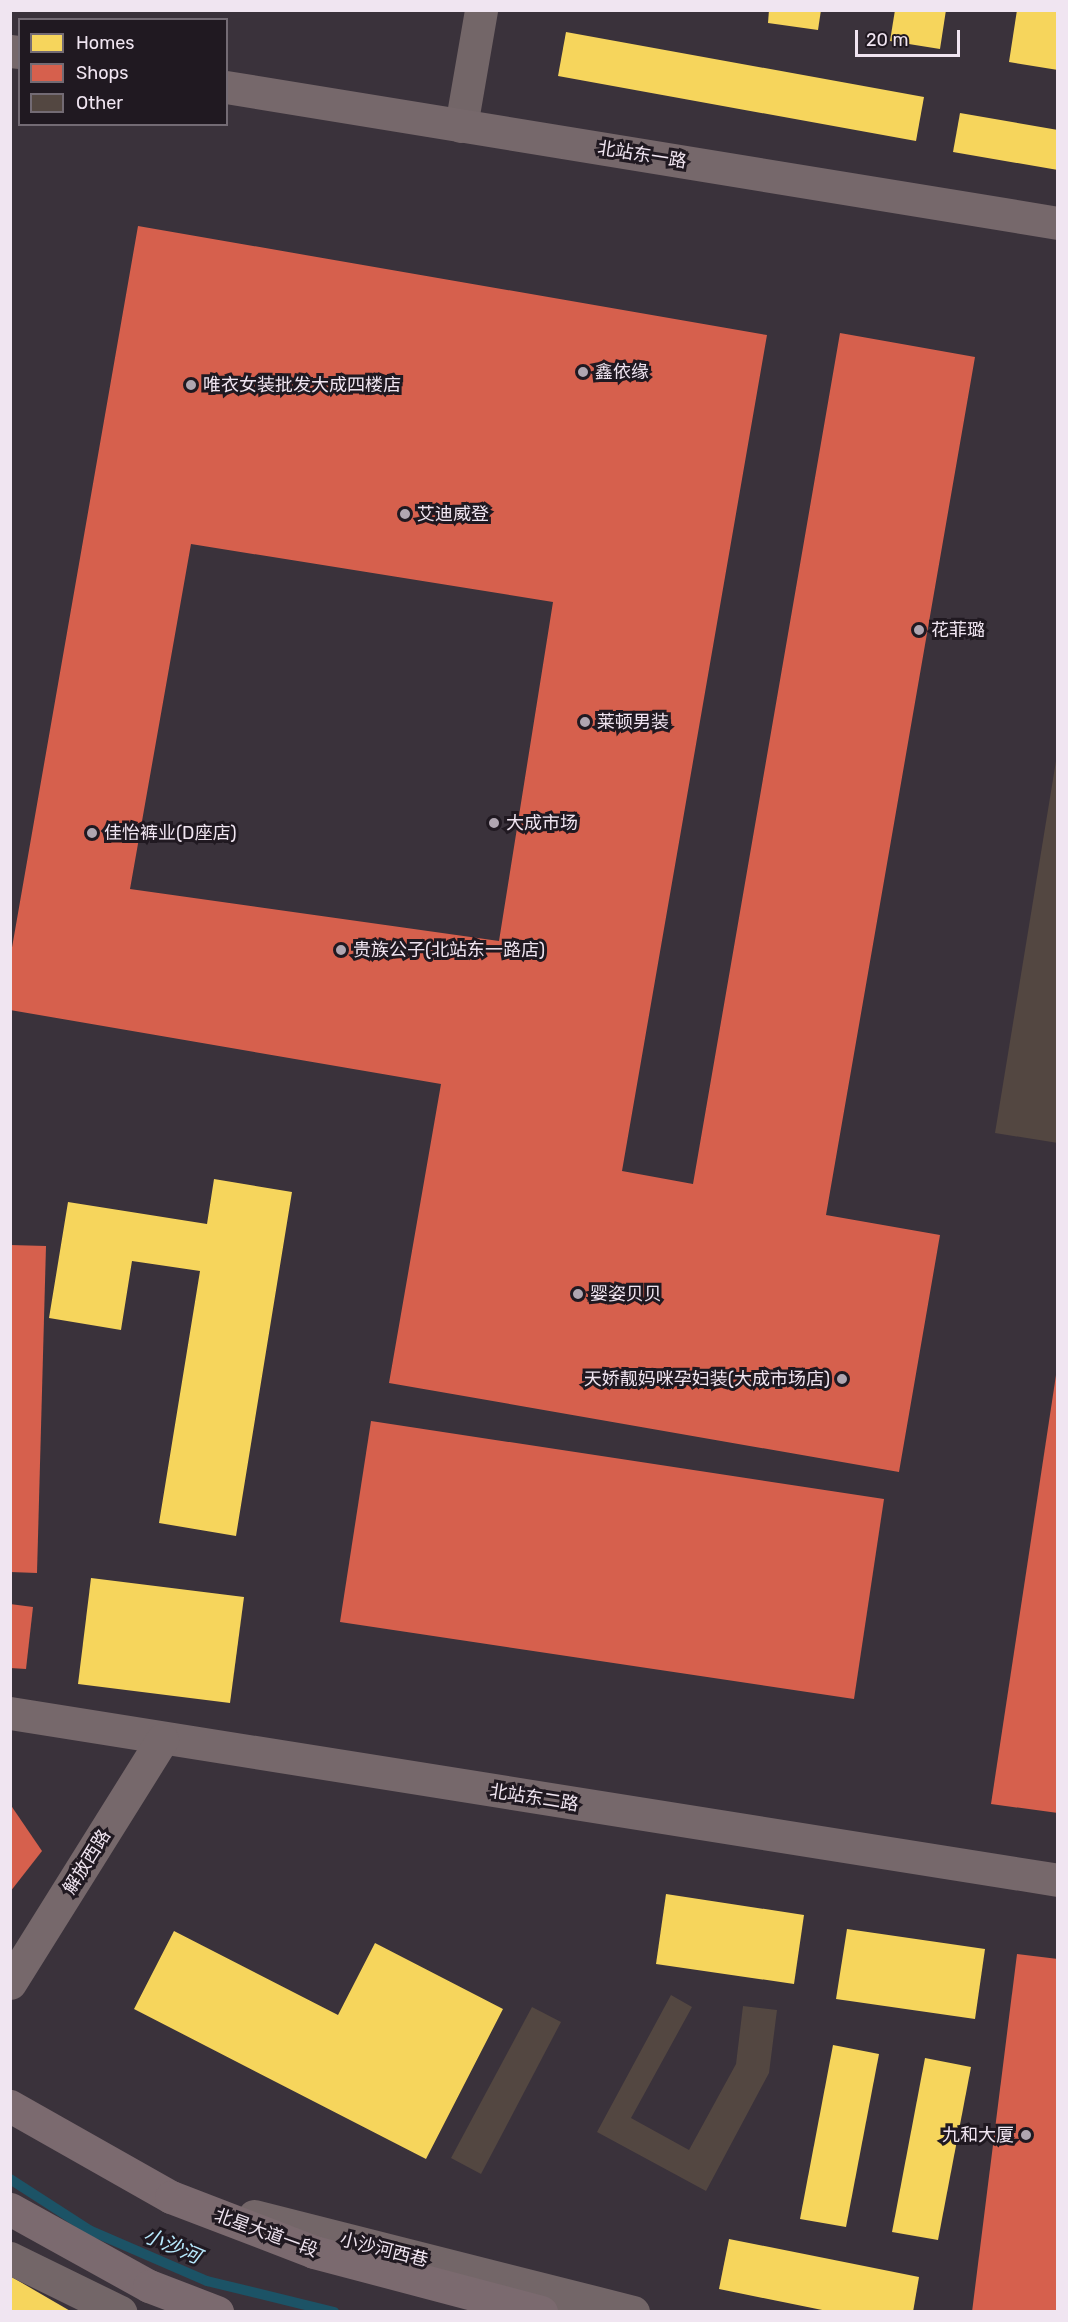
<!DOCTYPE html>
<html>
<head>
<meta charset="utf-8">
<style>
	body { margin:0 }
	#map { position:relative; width:1068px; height:2322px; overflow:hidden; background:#3a323b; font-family:Rubik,"Noto Sans SC",sans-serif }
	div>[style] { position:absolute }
	.homes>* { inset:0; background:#f6d55c }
	.shops>* { inset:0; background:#d6604d }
	.stream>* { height:10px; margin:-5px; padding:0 5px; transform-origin:5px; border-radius:5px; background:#1c5366 }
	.building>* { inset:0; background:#534741 }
	.street>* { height:33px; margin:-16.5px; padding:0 16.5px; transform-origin:16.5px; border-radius:16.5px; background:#736668 }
	.secondary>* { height:33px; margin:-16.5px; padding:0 16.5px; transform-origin:16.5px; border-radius:16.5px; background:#76686b }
	.highway>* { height:33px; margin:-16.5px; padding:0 16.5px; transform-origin:16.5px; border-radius:16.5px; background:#7b6a6f }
	.dots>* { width:16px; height:16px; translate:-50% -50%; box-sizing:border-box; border:3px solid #201921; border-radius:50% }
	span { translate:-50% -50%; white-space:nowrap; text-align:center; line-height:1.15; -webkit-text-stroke:6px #201921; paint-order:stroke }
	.street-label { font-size:18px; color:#f0e5f1 }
	.poi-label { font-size:18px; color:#f0e5f1 }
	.left { translate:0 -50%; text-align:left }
	.right { translate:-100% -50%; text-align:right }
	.water-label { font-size:20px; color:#b8eafe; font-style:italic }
	.frame { position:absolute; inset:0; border:12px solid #f0e5f1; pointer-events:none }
	.legend { position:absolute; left:18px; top:18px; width:210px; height:108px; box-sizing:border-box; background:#201921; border:2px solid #736b74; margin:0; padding:8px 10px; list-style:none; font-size:18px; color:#f0e5f1 }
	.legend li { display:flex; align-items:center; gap:12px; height:30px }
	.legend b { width:30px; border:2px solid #736b74 }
	.scale { position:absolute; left:855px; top:30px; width:105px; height:27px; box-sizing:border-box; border:3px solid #f0e5f1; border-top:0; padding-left:8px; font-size:18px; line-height:21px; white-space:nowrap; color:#f0e5f1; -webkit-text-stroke:4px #201921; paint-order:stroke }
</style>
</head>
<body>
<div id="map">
	<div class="homes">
		<i style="clip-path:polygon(769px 10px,821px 10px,818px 30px,768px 23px)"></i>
		<i style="clip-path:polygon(895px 10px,946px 10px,940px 49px,890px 41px)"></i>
		<i style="clip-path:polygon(1017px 10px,1058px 10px,1058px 70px,1009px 62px)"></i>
		<i style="clip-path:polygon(566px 32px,924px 97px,916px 141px,558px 76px)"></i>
		<i style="clip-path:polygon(960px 113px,1058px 130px,1058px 170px,953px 152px)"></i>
		<i style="clip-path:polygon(214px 1179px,292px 1192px,236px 1536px,159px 1523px,200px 1271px,132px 1261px,121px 1330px,49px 1318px,68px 1202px,207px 1224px)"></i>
		<i style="clip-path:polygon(91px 1578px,244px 1597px,230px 1703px,78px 1684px)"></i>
		<i style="clip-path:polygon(666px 1894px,804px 1915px,794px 1984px,656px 1964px)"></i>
		<i style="clip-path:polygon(847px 1929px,985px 1949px,975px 2019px,836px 1999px)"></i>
		<i style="clip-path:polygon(174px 1931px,338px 2015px,375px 1943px,503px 2009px,426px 2159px,134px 2009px)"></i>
		<i style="clip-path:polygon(833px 2045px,879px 2054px,846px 2227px,800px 2219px)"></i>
		<i style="clip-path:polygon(925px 2058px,971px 2067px,938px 2240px,892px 2232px)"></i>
		<i style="clip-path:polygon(729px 2239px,919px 2277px,913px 2312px,832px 2312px,719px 2289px)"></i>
		<i style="clip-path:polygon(10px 2276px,72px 2312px,10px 2312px)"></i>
	</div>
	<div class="shops">
		<i style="clip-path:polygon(evenodd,138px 226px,767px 335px,622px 1171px,693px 1184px,840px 333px,975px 357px,826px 1215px,940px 1235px,899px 1472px,389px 1383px,441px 1084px,10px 1010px,10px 959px,138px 226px,191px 544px,553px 602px,499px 941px,130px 889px,191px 544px)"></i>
		<i style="clip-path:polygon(10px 1245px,46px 1246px,37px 1573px,10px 1572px)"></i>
		<i style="clip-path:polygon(1058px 1362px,1058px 1813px,991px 1804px)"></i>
		<i style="clip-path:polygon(371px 1421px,884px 1499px,854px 1699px,340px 1622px)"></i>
		<i style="clip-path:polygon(10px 1604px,33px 1607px,26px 1669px,10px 1668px)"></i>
		<i style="clip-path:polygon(10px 1804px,42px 1851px,10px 1892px)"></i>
		<i style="clip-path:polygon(1017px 1954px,1058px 1959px,1058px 2312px,972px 2312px)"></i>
	</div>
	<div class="stream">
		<i style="left:10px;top:2179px;width:94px;rotate:32.8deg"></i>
		<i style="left:89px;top:2230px;width:129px;rotate:23.4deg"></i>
		<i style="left:207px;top:2281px;width:131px;rotate:13.7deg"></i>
	</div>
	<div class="building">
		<i style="clip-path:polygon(1056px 761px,1058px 761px,1058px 1143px,995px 1133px)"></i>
		<i style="clip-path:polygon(671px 1995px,692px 2007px,631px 2118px,689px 2150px,736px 2064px,743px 2006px,777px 2010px,769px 2073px,706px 2191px,597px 2132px)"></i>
		<i style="clip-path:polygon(532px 2007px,561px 2022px,481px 2174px,451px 2158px)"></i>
	</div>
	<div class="street">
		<i style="left:461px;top:126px;width:118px;rotate:-80.2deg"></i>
		<i style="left:254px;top:2216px;width:391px;rotate:14.2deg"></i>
		<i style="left:10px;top:2258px;width:123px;rotate:26.1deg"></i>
	</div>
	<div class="secondary">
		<i style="left:10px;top:51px;width:10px;rotate:6deg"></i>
		<i style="left:226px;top:87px;width:843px;rotate:9.28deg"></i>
		<i style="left:10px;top:1713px;width:1061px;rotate:9.05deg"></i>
		<i style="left:10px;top:1983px;width:287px;rotate:-58deg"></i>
	</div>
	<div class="highway">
		<i style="left:10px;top:2106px;width:185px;rotate:29.5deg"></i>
		<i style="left:171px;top:2197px;width:153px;rotate:21deg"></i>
		<i style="left:314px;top:2252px;width:235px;rotate:14.8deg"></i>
		<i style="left:10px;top:2209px;width:159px;rotate:29deg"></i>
		<i style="left:149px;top:2286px;width:73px;rotate:20.9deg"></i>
	</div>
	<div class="dots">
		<i style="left:583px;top:372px;background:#b0a6b1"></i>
		<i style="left:191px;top:385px;background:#b0a6b1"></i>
		<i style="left:405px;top:514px;background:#b0a6b1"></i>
		<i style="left:919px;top:630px;background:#b0a6b1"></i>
		<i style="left:585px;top:722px;background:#b0a6b1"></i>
		<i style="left:494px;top:823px;background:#b0a6b1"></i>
		<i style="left:92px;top:833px;background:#b0a6b1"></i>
		<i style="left:341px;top:950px;background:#b0a6b1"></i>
		<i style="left:578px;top:1294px;background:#b0a6b1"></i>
		<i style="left:842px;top:1379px;background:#b0a6b1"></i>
		<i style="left:1026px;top:2135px;background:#b0a6b1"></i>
	</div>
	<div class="street-label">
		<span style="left:642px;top:155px;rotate:9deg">北站东一路</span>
		<span style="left:534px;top:1798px;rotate:9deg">北站东二路</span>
		<span style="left:87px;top:1862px;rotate:-58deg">解放西路</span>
		<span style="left:266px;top:2233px;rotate:20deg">北星大道一段</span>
		<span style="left:384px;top:2250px;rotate:14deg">小沙河西巷</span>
	</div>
	<div class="poi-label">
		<span class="left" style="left:595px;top:372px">鑫依缘</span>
		<span class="left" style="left:203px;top:385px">唯衣女装批发大成四楼店</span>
		<span class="left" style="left:417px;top:514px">艾迪威登</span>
		<span class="left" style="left:931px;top:630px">花菲璐</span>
		<span class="left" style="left:597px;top:722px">莱顿男装</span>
		<span class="left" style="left:506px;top:823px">大成市场</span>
		<span class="left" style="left:104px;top:833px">佳怡裤业(D座店)</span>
		<span class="left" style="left:353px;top:950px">贵族公子(北站东一路店)</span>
		<span class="left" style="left:590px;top:1294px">婴姿贝贝</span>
		<span class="right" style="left:830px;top:1379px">天娇靓妈咪孕妇装(大成市场店)</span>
		<span class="right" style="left:1014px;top:2135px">九和大厦</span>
	</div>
	<div class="water-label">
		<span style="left:172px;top:2246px;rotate:23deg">小沙河</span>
	</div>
	<div class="frame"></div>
	<ul class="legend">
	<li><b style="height:16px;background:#f6d55c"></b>Homes</li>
	<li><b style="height:16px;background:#d6604d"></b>Shops</li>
	<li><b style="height:16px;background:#534741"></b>Other</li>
	</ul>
	<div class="scale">20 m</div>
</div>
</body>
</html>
